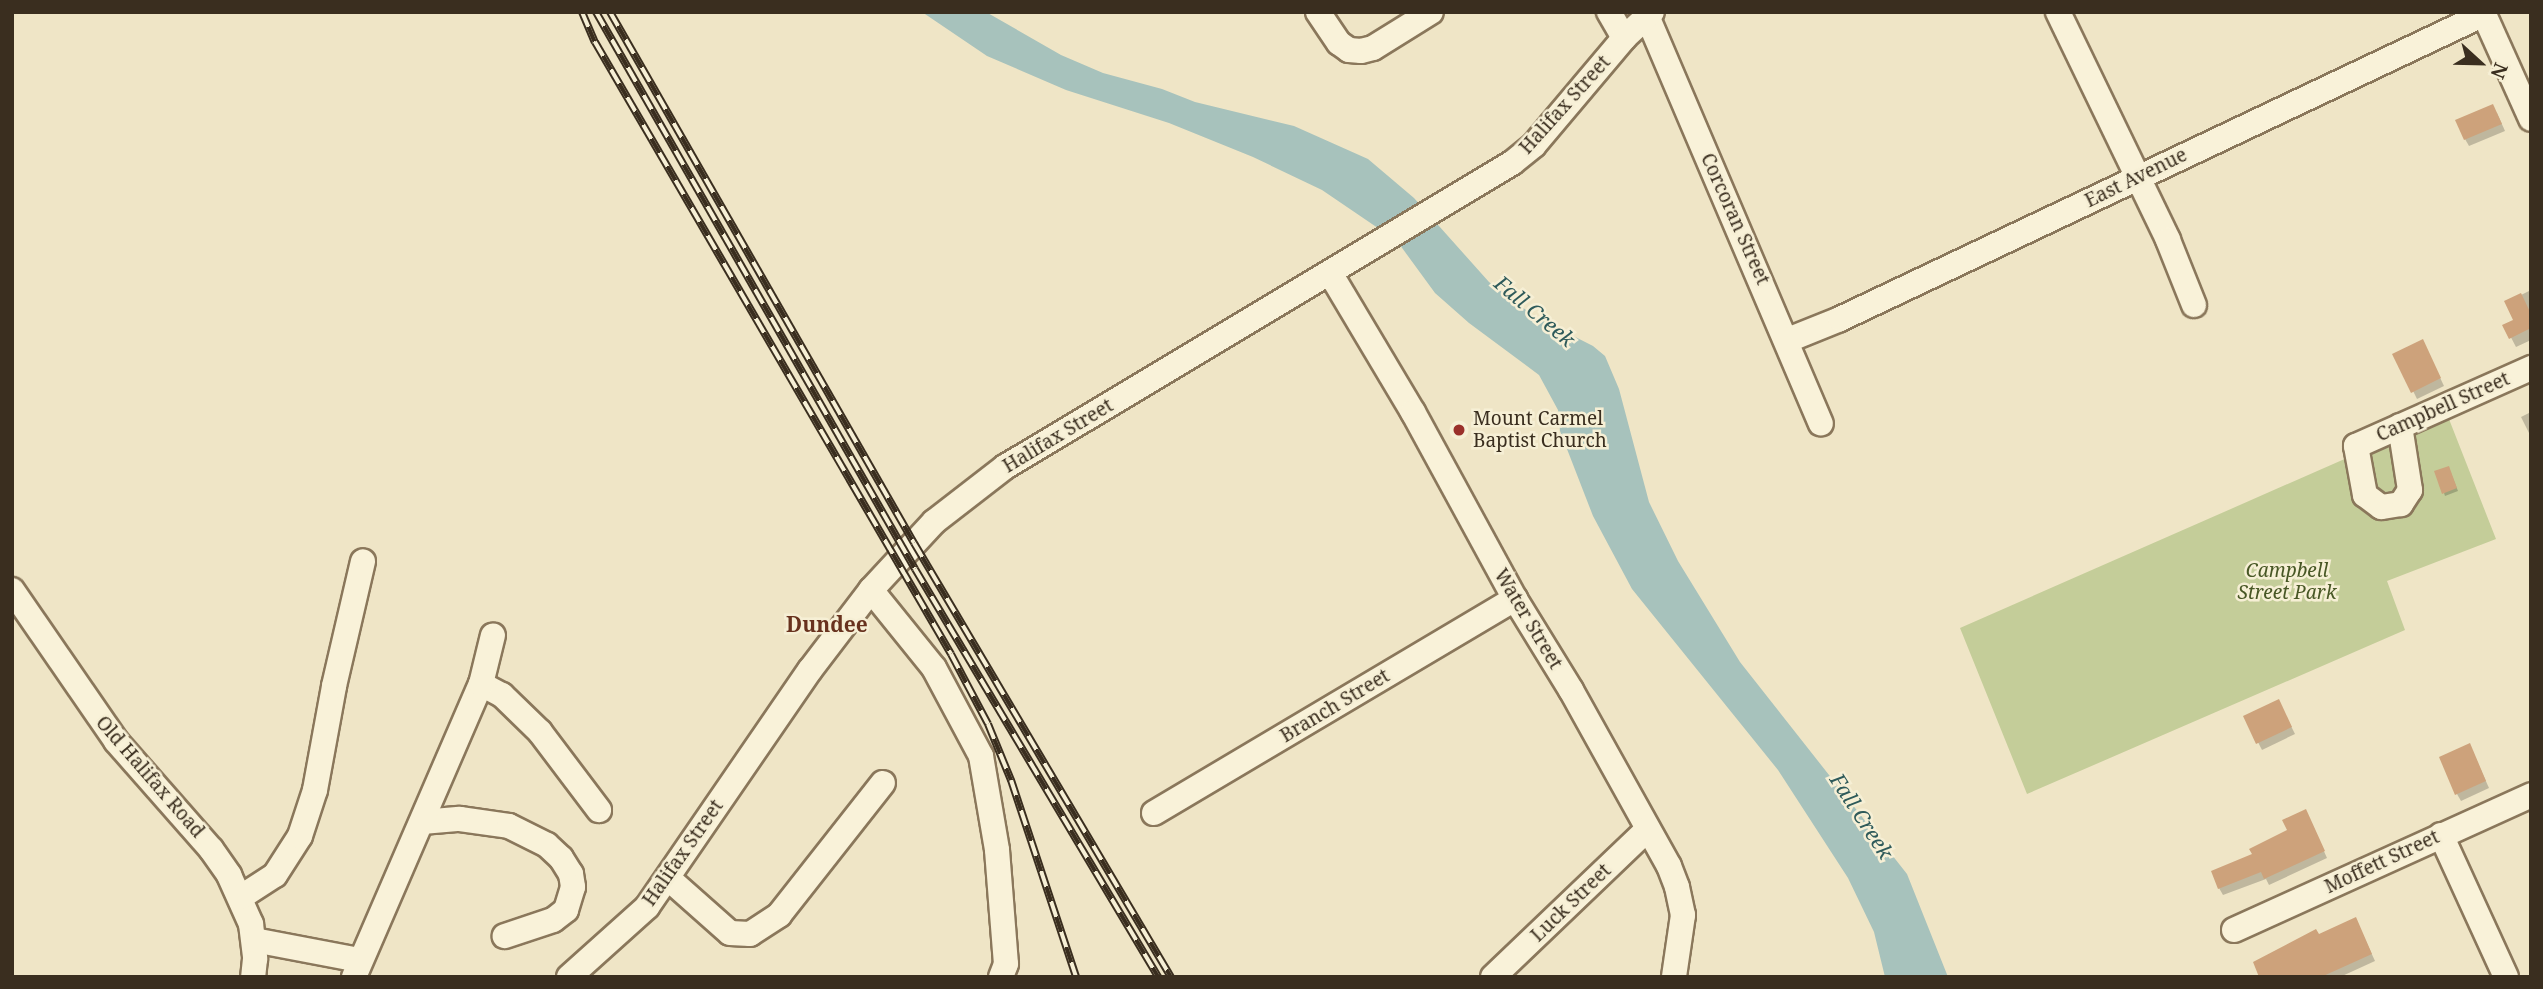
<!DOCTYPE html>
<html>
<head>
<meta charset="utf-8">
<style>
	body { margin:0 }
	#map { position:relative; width:2543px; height:989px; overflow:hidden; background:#efe5c6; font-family:"Noto Serif",serif }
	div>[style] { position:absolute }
	.green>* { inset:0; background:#c4cd99 }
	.water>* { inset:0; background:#a7c2bc }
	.shadow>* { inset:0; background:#0003 }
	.building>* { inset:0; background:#cda27b }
	.roads { filter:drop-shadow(2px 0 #8a775b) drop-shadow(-2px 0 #8a775b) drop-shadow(0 2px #8a775b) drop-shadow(0 -2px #8a775b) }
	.minor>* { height:24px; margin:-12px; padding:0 12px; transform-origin:12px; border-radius:12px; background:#f9f2d9 }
	.rail>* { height:8px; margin-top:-4px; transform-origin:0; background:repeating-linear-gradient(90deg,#f6efd5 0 16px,#3a2e1f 0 32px); box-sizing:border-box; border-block:2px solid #3a2e1f }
	.dots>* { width:19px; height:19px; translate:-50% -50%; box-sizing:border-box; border:4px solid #f6efd5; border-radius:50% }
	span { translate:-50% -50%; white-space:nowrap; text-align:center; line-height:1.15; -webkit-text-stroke:5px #f6efd5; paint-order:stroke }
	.street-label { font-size:19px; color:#3a2e1f }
	.poi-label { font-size:19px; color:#3a2e1f }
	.left { translate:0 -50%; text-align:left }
	.park-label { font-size:19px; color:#485725; font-style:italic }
	.water-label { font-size:21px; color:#2e5a5a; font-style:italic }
	.neighbourhood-label { font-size:21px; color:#68321e; font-weight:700 }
	.frame { position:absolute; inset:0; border:14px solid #3a2e1f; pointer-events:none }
	.north { position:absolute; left:2445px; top:28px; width:70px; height:70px; -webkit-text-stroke:5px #f6efd5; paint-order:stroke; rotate:112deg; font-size:19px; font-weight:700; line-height:28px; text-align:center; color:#3a2e1f }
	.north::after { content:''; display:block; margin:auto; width:24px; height:32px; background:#3a2e1f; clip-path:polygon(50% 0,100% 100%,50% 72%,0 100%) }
</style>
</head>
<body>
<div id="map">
	<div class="green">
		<i style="clip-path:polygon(2447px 414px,2496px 539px,2387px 581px,2405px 630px,2027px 794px,1960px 628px)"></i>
	</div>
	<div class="water">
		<i style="clip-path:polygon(922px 12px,986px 12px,1061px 55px,1103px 73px,1162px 89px,1195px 102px,1294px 126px,1368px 159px,1414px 198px,1489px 282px,1534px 316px,1593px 346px,1605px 356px,1619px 389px,1649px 502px,1678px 561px,1740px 662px,1907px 874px,1948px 977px,1885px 977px,1874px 932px,1848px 878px,1778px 770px,1632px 589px,1593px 516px,1560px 431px,1558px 410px,1539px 375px,1469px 323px,1435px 293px,1397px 241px,1322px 190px,1253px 157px,1169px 123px,1066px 90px,987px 56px)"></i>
	</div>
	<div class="shadow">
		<i style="clip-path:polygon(2497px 113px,2505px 131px,2469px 146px,2465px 139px)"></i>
		<i style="clip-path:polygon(2531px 290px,2531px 340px,2516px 347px,2505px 326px,2515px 321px,2507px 302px)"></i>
		<i style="clip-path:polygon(2426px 348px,2444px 386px,2417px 399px,2395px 354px)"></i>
		<i style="clip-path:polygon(2531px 412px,2531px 437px,2521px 417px)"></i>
		<i style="clip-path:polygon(2450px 471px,2458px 491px,2445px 496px,2444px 493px)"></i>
		<i style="clip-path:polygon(2282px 708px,2295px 734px,2262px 750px,2245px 717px)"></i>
		<i style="clip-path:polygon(2473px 752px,2489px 788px,2461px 801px,2457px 794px)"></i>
		<i style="clip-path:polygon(2309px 818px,2327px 858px,2269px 885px,2266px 879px,2223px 895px,2219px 888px,2254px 855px)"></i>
		<i style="clip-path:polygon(2359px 926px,2375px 961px,2340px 977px,2261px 977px,2319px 936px)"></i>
	</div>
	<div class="building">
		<i style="clip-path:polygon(2493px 104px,2502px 124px,2464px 140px,2455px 120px)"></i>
		<i style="clip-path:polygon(2521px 293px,2531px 314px,2531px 328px,2509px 339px,2502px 325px,2513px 320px,2504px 301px)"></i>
		<i style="clip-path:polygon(2423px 339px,2441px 378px,2411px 393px,2392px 354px)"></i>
		<i style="clip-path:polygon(2449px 466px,2457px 488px,2442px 494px,2434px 471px)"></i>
		<i style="clip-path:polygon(2279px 699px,2292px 727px,2256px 744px,2243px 716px)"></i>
		<i style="clip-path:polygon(2470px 743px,2486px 781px,2455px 795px,2439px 757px)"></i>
		<i style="clip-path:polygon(2306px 809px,2325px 851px,2264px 879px,2261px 872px,2218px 889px,2211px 871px,2252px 854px,2249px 849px,2287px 830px,2282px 820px)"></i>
		<i style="clip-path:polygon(2356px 917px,2372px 954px,2321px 977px,2259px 977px,2253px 962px,2316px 929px,2319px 934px)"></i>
	</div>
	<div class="roads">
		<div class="minor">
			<i style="left:1318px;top:12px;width:37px;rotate:56deg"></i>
			<i style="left:1339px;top:43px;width:12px;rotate:35deg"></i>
			<i style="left:1349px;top:50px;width:12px;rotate:5deg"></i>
			<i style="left:1361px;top:51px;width:12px;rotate:-14deg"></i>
			<i style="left:1373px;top:48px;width:68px;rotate:-31.8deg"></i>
			<i style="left:1609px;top:12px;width:30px;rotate:60deg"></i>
			<i style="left:2058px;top:12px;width:253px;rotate:64.2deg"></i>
			<i style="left:2168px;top:240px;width:70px;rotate:68.2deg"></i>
			<i style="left:2483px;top:12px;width:117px;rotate:65.8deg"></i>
			<i style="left:1647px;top:16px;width:443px;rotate:66.9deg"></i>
			<i style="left:1330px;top:273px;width:162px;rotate:59.2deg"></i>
			<i style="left:1413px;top:412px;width:213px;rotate:61.4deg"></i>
			<i style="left:1515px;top:599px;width:107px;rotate:58.4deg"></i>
			<i style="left:1571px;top:690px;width:201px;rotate:60.9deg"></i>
			<i style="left:1669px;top:866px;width:22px;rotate:69deg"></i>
			<i style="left:1677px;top:887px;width:29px;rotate:78deg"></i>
			<i style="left:1683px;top:915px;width:63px;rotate:98.3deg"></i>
			<i style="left:1788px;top:340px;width:56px;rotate:-22deg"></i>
			<i style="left:1840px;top:319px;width:713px;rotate:-25.34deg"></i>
			<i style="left:2400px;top:426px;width:65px;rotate:81.1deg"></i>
			<i style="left:2410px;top:490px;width:17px;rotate:123deg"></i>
			<i style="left:2401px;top:504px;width:20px;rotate:171deg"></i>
			<i style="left:2381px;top:507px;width:20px;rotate:-143deg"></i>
			<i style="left:2365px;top:495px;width:50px;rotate:-100.4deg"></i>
			<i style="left:2356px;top:446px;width:192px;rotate:-24deg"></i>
			<i style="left:12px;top:590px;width:183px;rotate:55.4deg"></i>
			<i style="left:116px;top:741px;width:144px;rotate:48.7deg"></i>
			<i style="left:211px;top:849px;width:32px;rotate:55deg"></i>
			<i style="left:229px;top:875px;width:54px;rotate:65.8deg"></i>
			<i style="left:251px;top:924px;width:35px;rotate:83deg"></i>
			<i style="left:255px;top:959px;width:18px;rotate:96deg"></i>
			<i style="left:871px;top:590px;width:100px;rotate:51.1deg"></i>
			<i style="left:934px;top:668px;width:100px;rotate:61.9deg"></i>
			<i style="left:981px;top:756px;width:95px;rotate:80.3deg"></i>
			<i style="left:997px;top:850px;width:114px;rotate:85.5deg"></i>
			<i style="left:1006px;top:964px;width:14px;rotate:111deg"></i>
			<i style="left:481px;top:684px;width:24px;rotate:28deg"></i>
			<i style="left:502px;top:695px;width:53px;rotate:44.2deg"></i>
			<i style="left:540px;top:732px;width:98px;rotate:52.9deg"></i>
			<i style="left:1154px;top:813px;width:420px;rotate:-30.7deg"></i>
			<i style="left:422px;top:822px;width:38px;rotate:-5deg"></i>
			<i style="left:460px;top:819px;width:49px;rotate:8.1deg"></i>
			<i style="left:509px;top:826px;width:42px;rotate:26.6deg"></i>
			<i style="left:547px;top:845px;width:19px;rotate:43deg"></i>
			<i style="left:561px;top:858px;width:19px;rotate:58deg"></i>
			<i style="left:571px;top:874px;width:13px;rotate:81deg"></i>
			<i style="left:573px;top:887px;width:24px;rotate:107deg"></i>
			<i style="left:566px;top:910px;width:16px;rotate:142deg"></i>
			<i style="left:553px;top:920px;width:51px;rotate:161.6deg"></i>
			<i style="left:2441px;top:835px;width:156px;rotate:65.4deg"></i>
			<i style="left:669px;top:879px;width:81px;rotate:41.5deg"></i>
			<i style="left:730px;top:933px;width:20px;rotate:3deg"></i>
			<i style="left:750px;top:934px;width:35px;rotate:-33deg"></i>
			<i style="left:779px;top:915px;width:168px;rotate:-51.8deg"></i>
			<i style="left:241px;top:897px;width:40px;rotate:-32.9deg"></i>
			<i style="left:275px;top:875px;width:46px;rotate:-57.3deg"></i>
			<i style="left:300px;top:836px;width:48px;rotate:-71.9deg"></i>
			<i style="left:315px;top:790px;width:106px;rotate:-79.6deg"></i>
			<i style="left:334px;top:686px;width:128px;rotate:-76.9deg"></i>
			<i style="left:2234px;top:930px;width:326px;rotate:-24.4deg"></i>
			<i style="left:254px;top:940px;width:107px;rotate:10.8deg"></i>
			<i style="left:354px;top:977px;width:319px;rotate:-66.6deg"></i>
			<i style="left:481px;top:684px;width:50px;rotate:-76.2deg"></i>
			<i style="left:569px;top:977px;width:105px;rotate:-41.9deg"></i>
			<i style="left:647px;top:907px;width:288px;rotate:-55.5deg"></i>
			<i style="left:810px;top:670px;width:101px;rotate:-52.7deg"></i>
			<i style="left:871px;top:590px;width:93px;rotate:-47.2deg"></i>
			<i style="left:934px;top:522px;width:90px;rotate:-37.8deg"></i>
			<i style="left:1005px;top:467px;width:591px;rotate:-30.95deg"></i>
			<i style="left:1512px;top:163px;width:28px;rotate:-39deg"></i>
			<i style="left:1534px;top:145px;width:140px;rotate:-49.9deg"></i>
			<i style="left:1624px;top:38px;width:38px;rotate:-43deg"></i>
			<i style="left:1493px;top:977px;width:214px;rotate:-43.7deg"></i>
		</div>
	</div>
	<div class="rail">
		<i style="left:582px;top:12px;width:33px;rotate:67deg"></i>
		<i style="left:595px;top:42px;width:708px;rotate:59.81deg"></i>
		<i style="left:951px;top:654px;width:79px;rotate:62.1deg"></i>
		<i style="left:988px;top:724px;width:61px;rotate:67.7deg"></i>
		<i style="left:1011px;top:780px;width:207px;rotate:71.7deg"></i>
		<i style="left:596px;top:12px;width:642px;rotate:60.2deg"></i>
		<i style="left:915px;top:569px;width:475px;rotate:59.2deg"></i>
		<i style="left:610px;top:12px;width:612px;rotate:60.21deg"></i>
		<i style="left:914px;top:543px;width:504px;rotate:59.37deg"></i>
	</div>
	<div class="dots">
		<i style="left:1459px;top:430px;background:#9a302a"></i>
	</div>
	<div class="street-label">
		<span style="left:1565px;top:105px;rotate:-48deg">Halifax Street</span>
		<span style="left:2136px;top:178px;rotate:-26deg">East Avenue</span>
		<span style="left:1735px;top:219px;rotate:66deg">Corcoran Street</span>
		<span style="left:2443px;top:407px;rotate:-24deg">Campbell Street</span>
		<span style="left:1058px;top:436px;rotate:-31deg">Halifax Street</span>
		<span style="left:1528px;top:619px;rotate:59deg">Water Street</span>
		<span style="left:1335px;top:706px;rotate:-31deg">Branch Street</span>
		<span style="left:150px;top:777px;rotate:49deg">Old Halifax Road</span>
		<span style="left:683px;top:853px;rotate:-55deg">Halifax Street</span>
		<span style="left:2382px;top:862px;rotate:-25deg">Moffett Street</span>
		<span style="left:1571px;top:903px;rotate:-44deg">Luck Street</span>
	</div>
	<div class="poi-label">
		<span class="left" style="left:1473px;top:430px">Mount Carmel<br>Baptist Church</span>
	</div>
	<div class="park-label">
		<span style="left:2287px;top:582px">Campbell<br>Street Park</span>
	</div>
	<div class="water-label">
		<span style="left:1535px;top:311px;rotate:40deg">Fall Creek</span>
		<span style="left:1862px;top:816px;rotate:57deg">Fall Creek</span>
	</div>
	<div class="neighbourhood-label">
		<span style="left:827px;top:624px">Dundee</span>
	</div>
	<div class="frame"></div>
	<div class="north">N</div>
</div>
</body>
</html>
